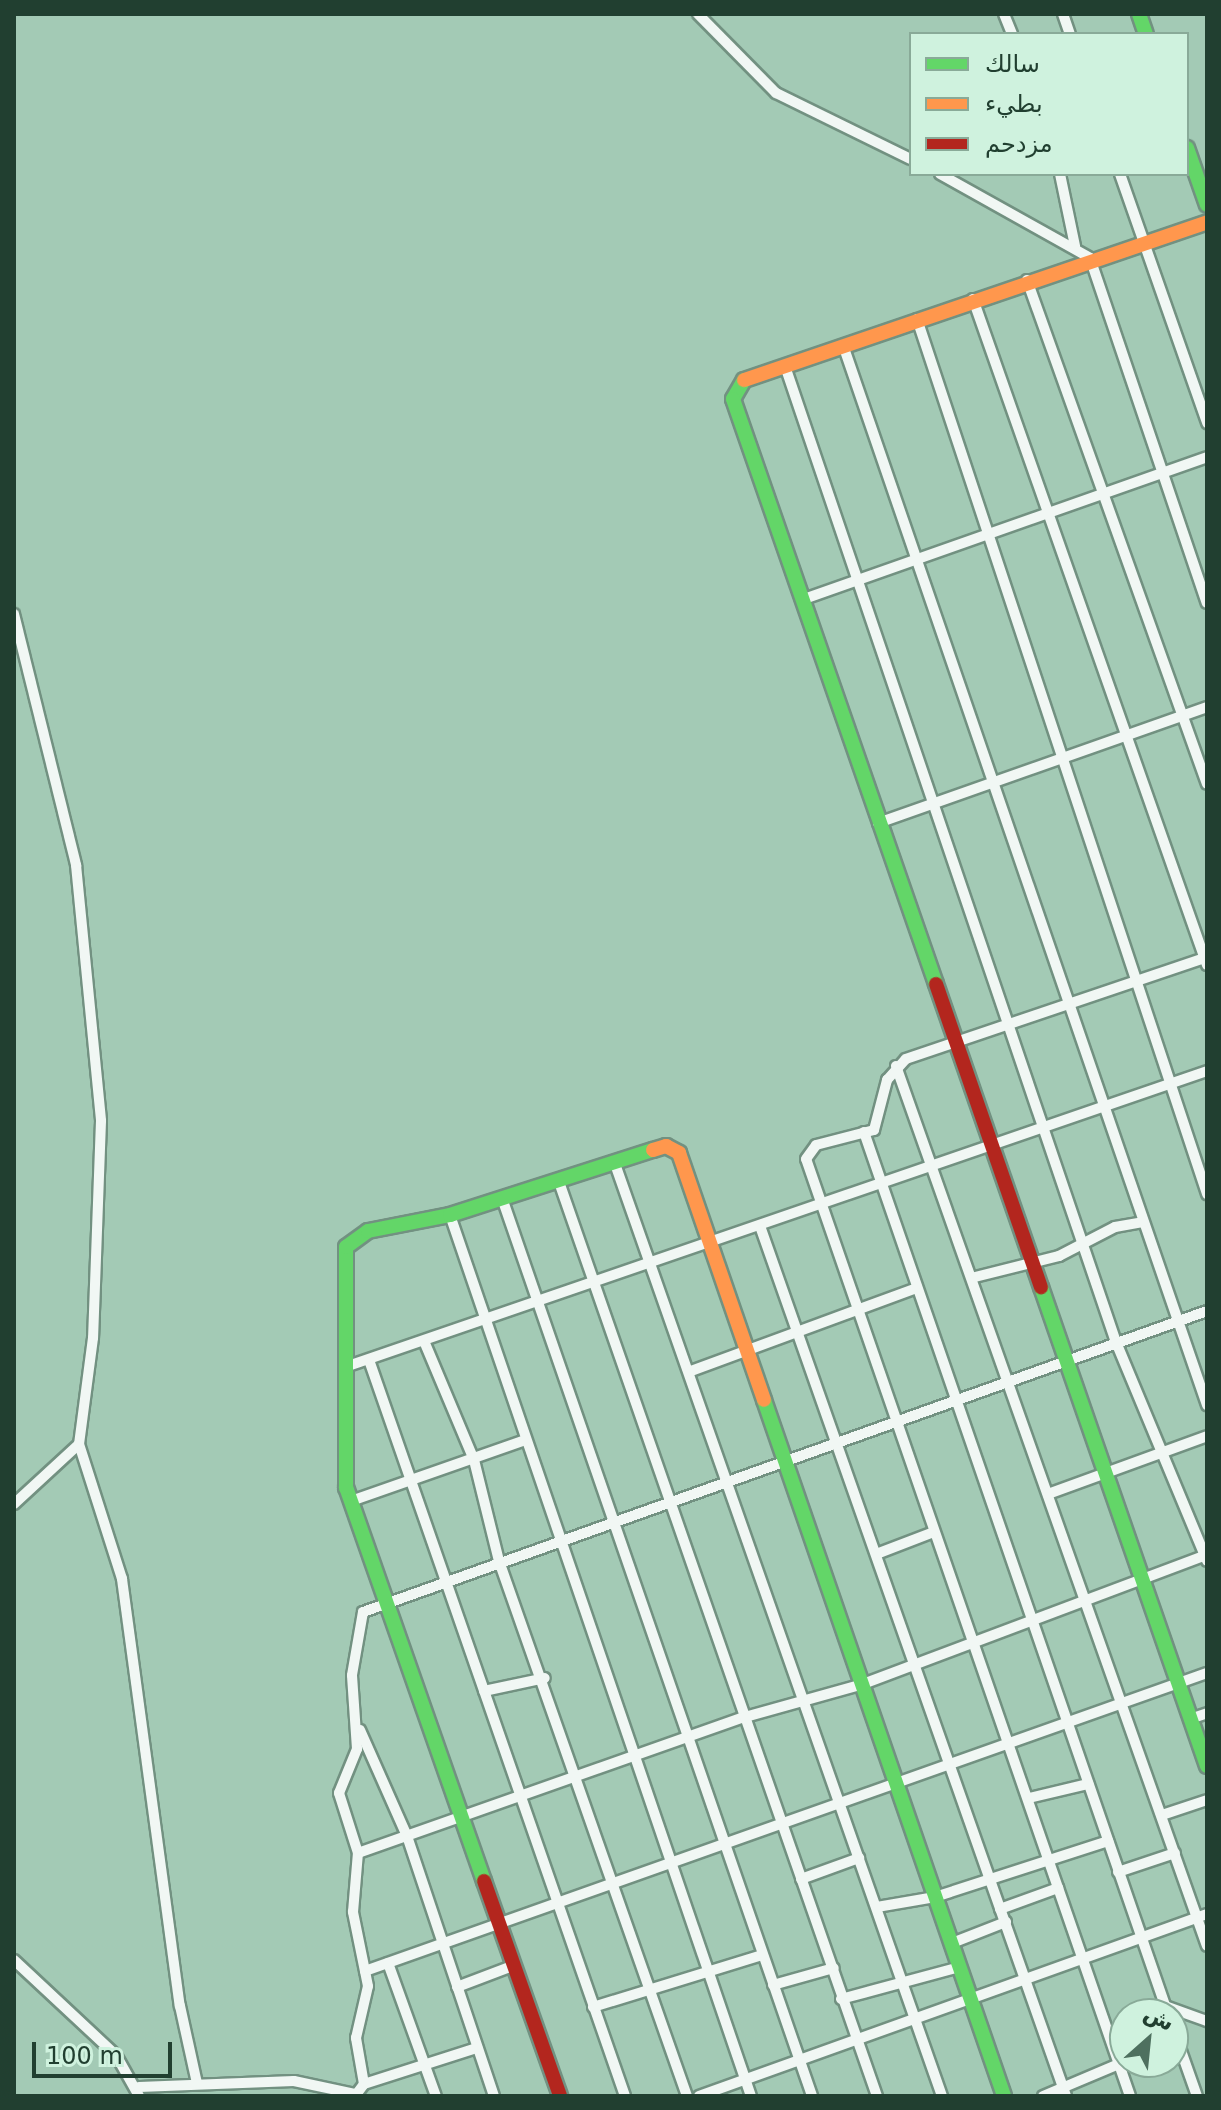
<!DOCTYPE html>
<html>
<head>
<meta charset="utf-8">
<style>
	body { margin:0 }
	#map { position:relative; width:1221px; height:2110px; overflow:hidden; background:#a3cab5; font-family:"DejaVu Sans","Noto Sans Arabic",sans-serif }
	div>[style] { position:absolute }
	.roads { filter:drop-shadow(2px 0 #729181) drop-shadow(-2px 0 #729181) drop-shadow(0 2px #729181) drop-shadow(0 -2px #729181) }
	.street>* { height:10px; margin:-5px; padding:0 5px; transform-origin:5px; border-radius:5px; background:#f1f7f4 }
	.fast>* { height:14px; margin:-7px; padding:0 7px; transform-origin:7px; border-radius:7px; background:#63d668 }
	.slow>* { height:14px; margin:-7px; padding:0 7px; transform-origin:7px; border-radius:7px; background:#ff974d }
	.jam>* { height:14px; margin:-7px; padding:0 7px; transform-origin:7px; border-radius:7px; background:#b3261e }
	span { translate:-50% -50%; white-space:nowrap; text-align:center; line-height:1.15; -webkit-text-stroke:7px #cff2de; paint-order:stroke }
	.frame { position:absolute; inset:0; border:16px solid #213f30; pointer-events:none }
	.legend { position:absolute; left:909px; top:32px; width:280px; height:144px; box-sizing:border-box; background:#cff2de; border:2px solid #89aa98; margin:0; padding:10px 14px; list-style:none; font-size:24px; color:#213f30 }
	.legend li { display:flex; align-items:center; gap:16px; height:40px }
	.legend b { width:40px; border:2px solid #89aa98 }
	.north { position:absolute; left:1109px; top:1998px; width:80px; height:80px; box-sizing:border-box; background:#cff2de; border:2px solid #89aa98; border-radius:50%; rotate:27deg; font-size:22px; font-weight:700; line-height:32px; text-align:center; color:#213f30 }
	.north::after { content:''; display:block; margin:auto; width:28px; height:36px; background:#4e705f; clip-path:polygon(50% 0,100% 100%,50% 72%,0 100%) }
	.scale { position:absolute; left:32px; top:2042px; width:140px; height:36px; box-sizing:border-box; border:4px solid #213f30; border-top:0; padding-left:10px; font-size:24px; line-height:28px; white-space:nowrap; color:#213f30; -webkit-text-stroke:6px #cff2de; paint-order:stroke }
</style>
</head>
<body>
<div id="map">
	<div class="roads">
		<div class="street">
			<i style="left:698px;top:14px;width:111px;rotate:45.4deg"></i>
			<i style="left:776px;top:93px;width:150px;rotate:26.1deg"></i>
			<i style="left:1004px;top:14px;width:22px;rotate:68deg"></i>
			<i style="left:1063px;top:14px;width:21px;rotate:71deg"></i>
			<i style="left:940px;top:174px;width:172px;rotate:29.2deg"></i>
			<i style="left:1090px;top:258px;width:364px;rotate:71.3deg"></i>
			<i style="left:1060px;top:174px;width:74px;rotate:78.2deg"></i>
			<i style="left:1120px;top:174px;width:264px;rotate:70.7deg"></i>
			<i style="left:1027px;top:280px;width:535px;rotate:70.35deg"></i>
			<i style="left:973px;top:299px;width:706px;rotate:70.64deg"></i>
			<i style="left:917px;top:319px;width:922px;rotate:71.66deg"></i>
			<i style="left:843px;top:345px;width:1121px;rotate:71.05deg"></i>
			<i style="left:785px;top:366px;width:1031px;rotate:71.27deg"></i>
			<i style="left:1116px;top:1342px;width:237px;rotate:67.4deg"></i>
			<i style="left:804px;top:599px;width:427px;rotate:-19.4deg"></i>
			<i style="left:14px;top:614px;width:259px;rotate:76.1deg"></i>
			<i style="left:76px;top:865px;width:257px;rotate:84.4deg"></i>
			<i style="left:101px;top:1121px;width:217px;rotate:92.1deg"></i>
			<i style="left:93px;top:1338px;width:107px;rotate:97.5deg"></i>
			<i style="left:79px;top:1444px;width:142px;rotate:72.3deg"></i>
			<i style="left:122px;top:1579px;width:431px;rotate:82.3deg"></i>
			<i style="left:180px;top:2006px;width:79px;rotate:77.6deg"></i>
			<i style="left:878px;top:823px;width:349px;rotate:-19.4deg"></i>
			<i style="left:896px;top:1066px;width:933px;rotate:70.54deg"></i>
			<i style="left:864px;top:1132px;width:933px;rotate:70.98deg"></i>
			<i style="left:614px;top:1161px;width:991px;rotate:70.67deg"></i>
			<i style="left:558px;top:1179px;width:971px;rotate:70.82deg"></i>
			<i style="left:502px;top:1198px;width:950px;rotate:70.95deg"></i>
			<i style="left:450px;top:1215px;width:931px;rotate:71.14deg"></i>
			<i style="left:760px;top:1226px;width:922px;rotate:70.62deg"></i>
			<i style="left:975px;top:1277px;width:87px;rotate:-14deg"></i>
			<i style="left:1059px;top:1256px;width:63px;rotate:-27.4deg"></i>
			<i style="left:1115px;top:1227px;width:28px;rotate:-10deg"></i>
			<i style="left:424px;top:1341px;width:129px;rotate:67.2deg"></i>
			<i style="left:474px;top:1460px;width:104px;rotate:76.1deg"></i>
			<i style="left:499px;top:1561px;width:567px;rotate:70.64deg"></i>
			<i style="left:369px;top:1360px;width:779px;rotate:70.82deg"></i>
			<i style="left:348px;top:1366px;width:908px;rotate:-18.95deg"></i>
			<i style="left:691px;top:1371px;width:238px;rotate:-20.2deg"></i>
			<i style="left:1048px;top:1494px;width:169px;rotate:-20deg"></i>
			<i style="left:351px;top:1501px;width:184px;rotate:-19.3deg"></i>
			<i style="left:14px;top:1504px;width:88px;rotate:-42.7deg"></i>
			<i style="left:879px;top:1553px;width:59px;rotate:-20.9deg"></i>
			<i style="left:484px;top:1691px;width:62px;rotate:-12deg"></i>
			<i style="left:1190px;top:1719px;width:18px;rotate:-19deg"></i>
			<i style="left:360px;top:1730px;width:116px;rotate:66.1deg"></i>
			<i style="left:407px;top:1836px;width:274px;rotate:71.5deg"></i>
			<i style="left:1029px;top:1798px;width:61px;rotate:-13.3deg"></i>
			<i style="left:1162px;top:1815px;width:47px;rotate:-18.4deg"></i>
			<i style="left:358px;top:1853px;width:410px;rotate:-19.4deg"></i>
			<i style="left:745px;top:1717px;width:123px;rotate:-15.6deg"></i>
			<i style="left:863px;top:1684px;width:367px;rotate:-20.6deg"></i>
			<i style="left:1118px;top:1872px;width:60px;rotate:-18.4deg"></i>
			<i style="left:801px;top:1879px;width:62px;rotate:-19.9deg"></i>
			<i style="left:877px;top:1907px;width:59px;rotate:-9.8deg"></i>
			<i style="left:935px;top:1897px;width:182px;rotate:-17.9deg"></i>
			<i style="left:1000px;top:1909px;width:62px;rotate:-19.9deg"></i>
			<i style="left:952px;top:1943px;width:58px;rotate:-21.3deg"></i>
			<i style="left:14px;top:1960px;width:139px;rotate:43deg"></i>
			<i style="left:116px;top:2055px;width:47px;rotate:60.7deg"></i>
			<i style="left:388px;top:1963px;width:141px;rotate:70.2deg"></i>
			<i style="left:365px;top:1971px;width:893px;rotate:-19.49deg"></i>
			<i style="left:773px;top:1985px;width:63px;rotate:-15.6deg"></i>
			<i style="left:457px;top:1987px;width:62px;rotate:-20.8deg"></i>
			<i style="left:841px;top:1999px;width:123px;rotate:-15.1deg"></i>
			<i style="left:1165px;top:2006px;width:45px;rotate:19.7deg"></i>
			<i style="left:593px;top:2007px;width:177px;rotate:-17.1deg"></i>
			<i style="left:1173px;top:2028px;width:72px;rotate:70.6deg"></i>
			<i style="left:364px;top:2084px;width:119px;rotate:-17.7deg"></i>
			<i style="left:139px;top:2087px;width:155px;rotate:-2.2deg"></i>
			<i style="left:294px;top:2081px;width:62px;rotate:12deg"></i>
			<i style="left:355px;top:2096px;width:15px;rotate:-53deg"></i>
			<i style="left:364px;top:2084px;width:47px;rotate:-99.9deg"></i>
			<i style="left:356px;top:2038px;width:53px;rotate:-77deg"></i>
			<i style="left:368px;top:1986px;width:76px;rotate:-101.5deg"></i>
			<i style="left:353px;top:1912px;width:59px;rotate:-85.2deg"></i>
			<i style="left:358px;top:1853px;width:63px;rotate:-107.6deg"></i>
			<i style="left:339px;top:1793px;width:48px;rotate:-67.8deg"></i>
			<i style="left:357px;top:1749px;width:74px;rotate:-93.9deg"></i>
			<i style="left:352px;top:1675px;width:64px;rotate:-80.1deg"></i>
			<i style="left:363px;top:1612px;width:896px;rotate:-19.63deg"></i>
			<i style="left:699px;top:2096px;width:540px;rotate:-19.71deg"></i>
			<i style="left:1043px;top:2096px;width:82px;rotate:-22.8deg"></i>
			<i style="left:1130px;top:2096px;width:991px;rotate:-109.07deg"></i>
			<i style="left:806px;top:1159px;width:17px;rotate:-54deg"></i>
			<i style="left:816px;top:1145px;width:60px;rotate:-14.5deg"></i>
			<i style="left:874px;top:1130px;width:52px;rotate:-75.4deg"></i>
			<i style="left:887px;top:1080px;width:28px;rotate:-48deg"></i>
			<i style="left:906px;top:1059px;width:318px;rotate:-18.7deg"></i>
		</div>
		<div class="fast">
			<i style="left:1139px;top:14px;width:21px;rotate:71deg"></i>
			<i style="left:1187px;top:148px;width:60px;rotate:70.7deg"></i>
			<i style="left:744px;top:380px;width:22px;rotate:120deg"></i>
			<i style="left:733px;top:399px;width:619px;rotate:70.86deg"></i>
			<i style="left:1041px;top:1287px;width:507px;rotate:70.89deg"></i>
			<i style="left:764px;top:1400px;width:736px;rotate:70.97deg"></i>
			<i style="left:484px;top:1881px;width:417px;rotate:-109.3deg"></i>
			<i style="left:346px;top:1488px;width:241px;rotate:-90deg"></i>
			<i style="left:346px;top:1247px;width:27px;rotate:-36deg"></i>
			<i style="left:368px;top:1231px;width:84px;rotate:-11deg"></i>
			<i style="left:450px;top:1215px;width:213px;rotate:-17.8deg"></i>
		</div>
		<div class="slow">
			<i style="left:744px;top:380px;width:489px;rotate:-18.8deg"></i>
			<i style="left:653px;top:1150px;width:14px;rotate:-17deg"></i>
			<i style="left:666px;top:1146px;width:15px;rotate:28deg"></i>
			<i style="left:679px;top:1153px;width:261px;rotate:71deg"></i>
		</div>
		<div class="jam">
			<i style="left:936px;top:984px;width:321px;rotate:70.9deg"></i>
			<i style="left:484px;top:1881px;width:228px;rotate:70.5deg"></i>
		</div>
	</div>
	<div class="frame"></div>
	<ul class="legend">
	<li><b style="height:10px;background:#63d668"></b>سالك</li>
	<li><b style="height:10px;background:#ff974d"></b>بطيء</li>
	<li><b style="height:10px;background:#b3261e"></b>مزدحم</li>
	</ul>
	<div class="north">ش</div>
	<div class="scale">100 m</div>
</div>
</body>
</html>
